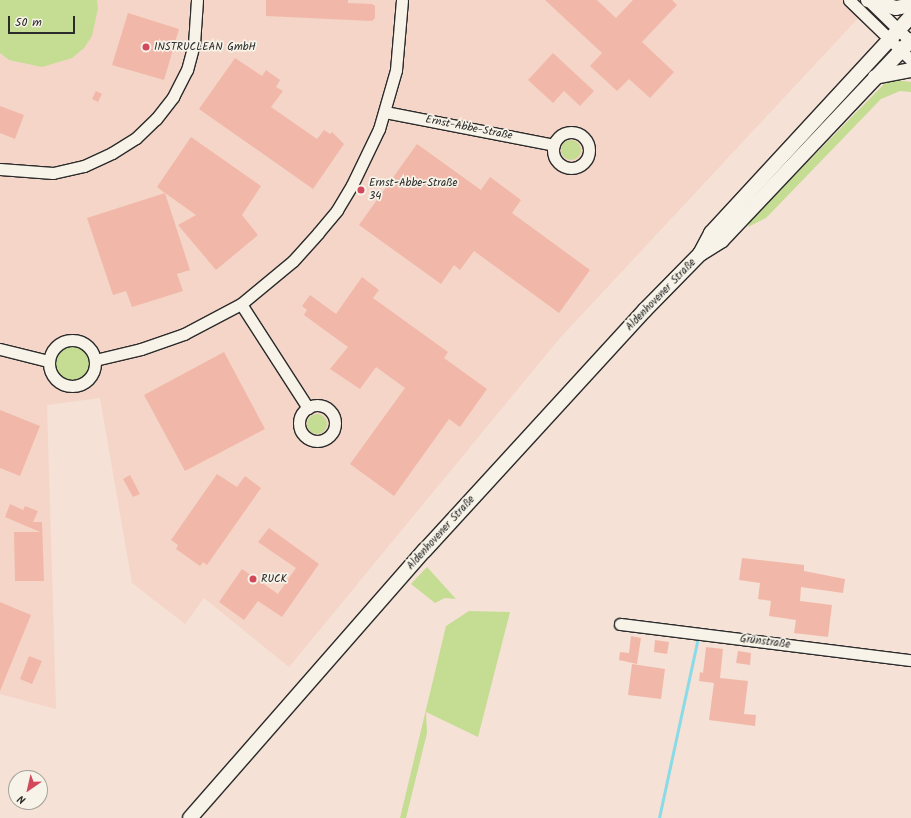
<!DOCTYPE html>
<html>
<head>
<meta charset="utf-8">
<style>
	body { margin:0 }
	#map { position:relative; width:911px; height:818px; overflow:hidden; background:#f5e1d5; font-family:Kalam,sans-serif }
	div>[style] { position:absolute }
	.built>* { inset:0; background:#f4d5c8 }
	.green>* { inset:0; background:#c4dd93 }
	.round { border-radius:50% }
	.stream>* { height:2.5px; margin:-1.25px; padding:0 1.25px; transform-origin:1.25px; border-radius:1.25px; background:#8bdae8 }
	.building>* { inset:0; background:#f1b8a9 }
	.roads { filter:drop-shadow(1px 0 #2b2b2b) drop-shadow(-1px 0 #2b2b2b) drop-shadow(0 1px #2b2b2b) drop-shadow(0 -1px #2b2b2b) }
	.minor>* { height:11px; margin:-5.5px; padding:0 5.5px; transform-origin:5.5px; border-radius:5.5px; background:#f7f3e8 }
	.minor>.ring { margin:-5.5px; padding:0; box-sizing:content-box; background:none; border:11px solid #f7f3e8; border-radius:50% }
	.major>* { height:14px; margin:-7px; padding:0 7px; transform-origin:7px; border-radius:7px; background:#f7f3e8 }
	.dots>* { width:11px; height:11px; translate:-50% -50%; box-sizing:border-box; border:2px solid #f7f3e8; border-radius:50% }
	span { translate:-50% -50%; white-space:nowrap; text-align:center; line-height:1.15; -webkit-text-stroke:3.5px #f7f3e8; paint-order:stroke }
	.poi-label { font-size:11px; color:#2b2b2b }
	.left { translate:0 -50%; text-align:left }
	.street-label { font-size:11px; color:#2b2b2b }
	.north { position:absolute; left:8px; top:770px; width:40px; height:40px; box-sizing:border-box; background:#f7f3e8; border:1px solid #a5a39c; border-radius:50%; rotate:214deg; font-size:11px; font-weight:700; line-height:16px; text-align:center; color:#2b2b2b }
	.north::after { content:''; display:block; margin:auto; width:14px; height:18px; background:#d1495b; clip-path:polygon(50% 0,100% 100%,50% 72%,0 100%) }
	.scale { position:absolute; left:8px; top:16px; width:67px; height:18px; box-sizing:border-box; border:2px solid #2b2b2b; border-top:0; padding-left:5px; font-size:12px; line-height:14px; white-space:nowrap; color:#2b2b2b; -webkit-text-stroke:3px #f7f3e8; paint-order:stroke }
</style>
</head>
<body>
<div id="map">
	<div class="built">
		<i style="clip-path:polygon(97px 0,875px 0,559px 339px,289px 667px,204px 598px,185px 624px,132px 583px,100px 398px,47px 405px,56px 709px,0 694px,0 53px,9px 60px,98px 8px)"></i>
	</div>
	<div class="green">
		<i style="clip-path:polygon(0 0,97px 0,98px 8px,92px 36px,84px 48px,72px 58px,42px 67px,9px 60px,0 53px)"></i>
		<i style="clip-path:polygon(889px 79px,911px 82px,911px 92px,900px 91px,881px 99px,766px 218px,748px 227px,751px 220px)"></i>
		<i class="round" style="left:561px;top:140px;width:20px;height:20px"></i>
		<i class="round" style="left:55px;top:346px;width:34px;height:34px"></i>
		<i class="round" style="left:307px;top:414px;width:20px;height:20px"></i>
		<i style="clip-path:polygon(427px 567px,456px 599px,445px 598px,435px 603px,411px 584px)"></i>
		<i style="clip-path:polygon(469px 611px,510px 612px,478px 737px,426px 712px,427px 733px,406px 818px,400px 818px,446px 626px)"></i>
	</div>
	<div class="stream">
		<i style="left:659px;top:818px;width:185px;rotate:-77.8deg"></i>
	</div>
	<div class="building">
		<i style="clip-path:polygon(266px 0,348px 0,348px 3px,372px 4px,375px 6px,375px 18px,372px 21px,266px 16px)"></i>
		<i style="clip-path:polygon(545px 0,597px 0,616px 18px,633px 0,672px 0,677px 5px,642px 42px,674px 72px,650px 98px,629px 79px,617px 91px,590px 66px,602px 53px)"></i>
		<i style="clip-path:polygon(128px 13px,179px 29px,164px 80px,112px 65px)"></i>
		<i style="clip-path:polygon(553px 53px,594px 91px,580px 106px,564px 91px,553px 103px,528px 80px)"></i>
		<i style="clip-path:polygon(235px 58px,262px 76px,266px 70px,280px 80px,276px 87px,283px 91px,271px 107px,317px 139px,324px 130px,330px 134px,332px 132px,344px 144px,313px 189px,199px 109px)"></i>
		<i style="clip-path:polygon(96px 91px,102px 94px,98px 102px,92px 99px)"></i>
		<i style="clip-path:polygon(0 106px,24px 115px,15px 139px,0 133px)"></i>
		<i style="clip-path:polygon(191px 137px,261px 186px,242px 215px,258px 235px,216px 270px,178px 225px,196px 215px,165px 193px,190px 270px,177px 274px,183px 291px,132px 307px,126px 291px,113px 295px,87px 218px,165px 193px,157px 187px)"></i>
		<i style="clip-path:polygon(417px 144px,481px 190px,490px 177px,521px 200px,512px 213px,590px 270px,559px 313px,474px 251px,460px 270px,454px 265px,441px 284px,359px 225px)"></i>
		<i style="clip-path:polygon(362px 277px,379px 290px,373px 298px,448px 352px,444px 358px,487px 389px,460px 427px,449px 419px,394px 496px,350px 464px,405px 388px,376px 367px,360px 389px,330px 369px,348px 347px,304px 315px,307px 310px,302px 306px,310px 295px,336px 314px)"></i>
		<i style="clip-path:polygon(224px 352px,265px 429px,185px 471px,144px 395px)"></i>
		<i style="clip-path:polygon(0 410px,40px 426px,20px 476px,0 468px)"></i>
		<i style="clip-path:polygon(217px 474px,237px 487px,245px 476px,261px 488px,207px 565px,203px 562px,200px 566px,176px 549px,178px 545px,171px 540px)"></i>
		<i style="clip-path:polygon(130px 475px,140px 494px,133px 497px,123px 479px)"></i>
		<i style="clip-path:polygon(10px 504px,23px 510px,25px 506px,38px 511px,33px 522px,42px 522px,44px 581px,15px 581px,14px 532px,40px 532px,5px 517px)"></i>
		<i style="clip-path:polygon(269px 528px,319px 564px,282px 617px,258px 601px,244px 620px,219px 602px,242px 569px,278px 594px,296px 568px,258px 542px)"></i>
		<i style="clip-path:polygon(742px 558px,804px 565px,804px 571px,845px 579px,843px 593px,801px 587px,800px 601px,832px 605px,828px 637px,794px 633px,796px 620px,769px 616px,771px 601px,758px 599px,760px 583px,739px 580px)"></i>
		<i style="clip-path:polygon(0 602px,31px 615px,0 691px)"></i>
		<i style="clip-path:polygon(631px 636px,641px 638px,637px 664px,619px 660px,620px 652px,629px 653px)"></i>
		<i style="clip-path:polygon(655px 640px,669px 642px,667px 654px,654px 652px)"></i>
		<i style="clip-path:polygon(706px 647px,723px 649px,720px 678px,748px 681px,744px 714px,756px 715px,755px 726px,709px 720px,714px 683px,699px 681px,700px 672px,703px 673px)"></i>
		<i style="clip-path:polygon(738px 651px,751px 653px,750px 665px,736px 663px)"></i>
		<i style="clip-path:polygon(29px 656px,42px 661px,32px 684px,20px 679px)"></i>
		<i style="clip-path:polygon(632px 664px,665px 669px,661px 699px,628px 695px)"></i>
	</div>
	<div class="roads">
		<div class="minor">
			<i style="left:849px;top:0;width:86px;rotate:44.1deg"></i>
			<i style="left:868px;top:0;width:60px;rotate:44.3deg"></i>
			<i style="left:385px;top:112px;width:172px;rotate:11deg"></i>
			<i class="ring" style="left:553px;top:132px;width:25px;height:25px"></i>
			<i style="left:0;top:169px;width:53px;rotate:4.3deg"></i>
			<i style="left:53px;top:173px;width:32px;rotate:-13deg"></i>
			<i style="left:84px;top:166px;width:31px;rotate:-25deg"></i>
			<i style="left:112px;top:153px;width:28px;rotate:-32deg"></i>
			<i style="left:136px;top:138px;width:28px;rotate:-44deg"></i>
			<i style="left:156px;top:119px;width:28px;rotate:-52deg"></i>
			<i style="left:173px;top:97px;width:30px;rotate:-63deg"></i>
			<i style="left:187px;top:70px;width:27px;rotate:-75deg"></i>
			<i style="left:194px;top:44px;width:44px;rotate:-86.1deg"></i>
			<i style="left:241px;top:304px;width:124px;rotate:57.2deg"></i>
			<i class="ring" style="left:49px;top:340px;width:35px;height:35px"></i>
			<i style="left:0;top:349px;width:49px;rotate:14deg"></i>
			<i style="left:95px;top:360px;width:47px;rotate:-13.4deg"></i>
			<i style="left:141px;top:349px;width:46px;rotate:-19.2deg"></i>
			<i style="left:184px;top:334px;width:64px;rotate:-27.8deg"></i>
			<i style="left:241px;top:304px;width:67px;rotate:-39.6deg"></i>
			<i style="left:293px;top:261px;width:38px;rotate:-48deg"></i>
			<i style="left:318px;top:233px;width:30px;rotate:-50deg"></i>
			<i style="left:337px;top:210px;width:29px;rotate:-59deg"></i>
			<i style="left:352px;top:185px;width:62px;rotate:-64.3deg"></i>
			<i style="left:379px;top:129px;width:61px;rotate:-73.9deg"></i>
			<i style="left:396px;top:70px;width:70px;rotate:-85.1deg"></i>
			<i class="ring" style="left:299px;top:405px;width:25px;height:25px"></i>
			<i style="left:620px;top:624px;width:293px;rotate:7.1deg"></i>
		</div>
		<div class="major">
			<i style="left:868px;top:0;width:29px;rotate:16deg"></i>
			<i style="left:896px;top:8px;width:15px;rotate:-11deg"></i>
			<i style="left:875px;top:77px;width:37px;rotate:-11deg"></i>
			<i style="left:700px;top:254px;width:24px;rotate:-62deg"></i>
			<i style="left:711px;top:233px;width:295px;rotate:-47.3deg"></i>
			<i style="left:190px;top:818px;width:356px;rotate:-48.8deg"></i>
			<i style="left:425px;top:550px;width:324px;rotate:-47.5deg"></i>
			<i style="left:644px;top:311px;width:80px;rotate:-45.5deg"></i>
			<i style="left:700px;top:254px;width:26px;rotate:-32deg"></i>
			<i style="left:722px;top:240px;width:275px;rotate:-46.6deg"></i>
		</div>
	</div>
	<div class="dots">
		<i style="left:146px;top:47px;background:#d1495b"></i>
		<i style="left:361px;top:190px;background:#d1495b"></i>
		<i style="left:253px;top:579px;background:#d1495b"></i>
	</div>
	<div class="poi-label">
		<span class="left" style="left:154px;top:47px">INSTRUCLEAN GmbH</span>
		<span class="left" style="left:369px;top:190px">Ernst-Abbe-Straße<br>34</span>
		<span class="left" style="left:261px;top:579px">RUCK</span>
	</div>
	<div class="street-label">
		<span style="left:469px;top:128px;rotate:11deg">Ernst-Abbe-Straße</span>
		<span style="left:661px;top:295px;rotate:-46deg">Aldenhovener Straße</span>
		<span style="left:441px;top:533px;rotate:-48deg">Aldenhovener Straße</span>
		<span style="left:765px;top:642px;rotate:7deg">Grünstraße</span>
	</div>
	<div class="north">N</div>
	<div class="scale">50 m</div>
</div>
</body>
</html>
